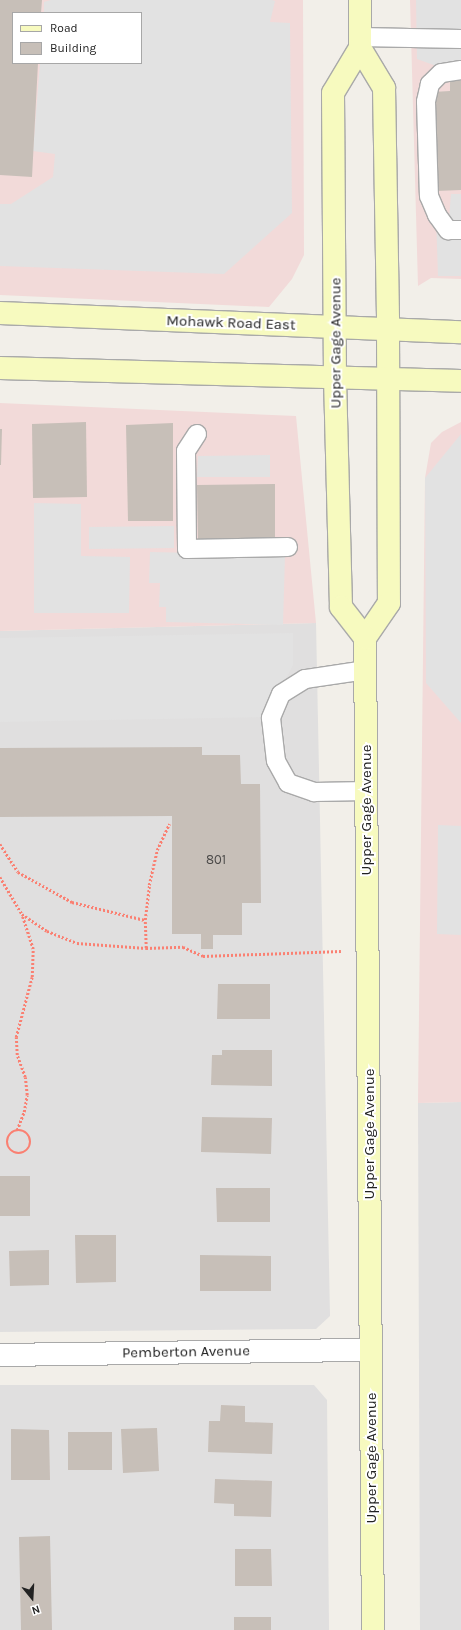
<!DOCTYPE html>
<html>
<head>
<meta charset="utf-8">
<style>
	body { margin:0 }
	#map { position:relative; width:461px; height:1630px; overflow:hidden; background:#f2efe9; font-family:Karla,sans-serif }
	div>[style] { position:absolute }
	.residential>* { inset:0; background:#e0dfdf }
	.commercial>* { inset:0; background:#f2dad9 }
	.parking>* { inset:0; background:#e2e2e2 }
	.building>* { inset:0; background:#c7bfb8 }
	.path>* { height:2.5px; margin-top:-1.25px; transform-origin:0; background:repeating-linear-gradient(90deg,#fa8072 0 2px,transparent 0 4px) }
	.path>.ring { margin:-1.25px; padding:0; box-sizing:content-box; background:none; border:2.5px solid #fa8072; border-radius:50% }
	.roads { filter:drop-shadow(1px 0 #a9a9a9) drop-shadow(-1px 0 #a9a9a9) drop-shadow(0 1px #a9a9a9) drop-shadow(0 -1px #a9a9a9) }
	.service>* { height:18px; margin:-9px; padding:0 9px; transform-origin:9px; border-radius:9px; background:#fff }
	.minor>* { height:22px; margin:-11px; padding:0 11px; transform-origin:11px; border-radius:11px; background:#fff }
	.secondary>* { height:22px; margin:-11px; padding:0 11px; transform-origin:11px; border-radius:11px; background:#f7fabf }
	span { translate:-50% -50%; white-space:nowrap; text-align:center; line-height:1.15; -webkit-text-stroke:4px #fff; paint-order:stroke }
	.number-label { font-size:13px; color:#4b4948 }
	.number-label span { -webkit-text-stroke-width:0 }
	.street-label { font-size:15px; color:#222 }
	.legend { position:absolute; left:12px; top:12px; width:130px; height:52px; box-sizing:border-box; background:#fff; border:1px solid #a7a7a7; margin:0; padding:5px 7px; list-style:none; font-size:12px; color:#222 }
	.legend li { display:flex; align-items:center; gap:8px; height:20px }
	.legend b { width:20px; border:1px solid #a7a7a7 }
	.north { position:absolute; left:12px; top:1578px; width:40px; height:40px; -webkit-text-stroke:3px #fff; paint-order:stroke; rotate:162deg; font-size:11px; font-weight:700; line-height:16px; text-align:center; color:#222 }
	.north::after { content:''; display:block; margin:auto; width:14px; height:18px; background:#222; clip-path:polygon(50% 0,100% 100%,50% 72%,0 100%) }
</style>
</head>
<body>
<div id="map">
	<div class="residential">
		<i style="clip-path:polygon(316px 623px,330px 1316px,316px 1329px,0 1332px,0 631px)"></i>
		<i style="clip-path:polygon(461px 1102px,461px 1630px,420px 1630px,418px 1103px)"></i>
		<i style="clip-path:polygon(0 1385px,314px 1385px,327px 1400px,329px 1630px,0 1630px)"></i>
	</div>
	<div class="commercial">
		<i style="clip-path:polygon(evenodd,0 0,303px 0,304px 255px,292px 279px,269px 307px,0 295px,0 0,13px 13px,141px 13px,141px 63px,13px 63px,13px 13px)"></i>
		<i style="clip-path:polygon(410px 0,461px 0,461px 279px,431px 278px,418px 286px)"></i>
		<i style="clip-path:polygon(0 403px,296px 416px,316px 623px,0 631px)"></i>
		<i style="clip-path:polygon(461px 422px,461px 1102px,418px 1103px,425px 478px,431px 443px,442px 432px)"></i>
	</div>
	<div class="parking">
		<i style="clip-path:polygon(51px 0,272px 0,275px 1px,270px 22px,290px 23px,292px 213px,224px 274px,0 266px,0 204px,11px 204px,53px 177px,55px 154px,33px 151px,40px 63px,141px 63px,141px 13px,44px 13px,44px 2px)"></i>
		<i style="clip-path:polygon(416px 0,461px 0,461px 66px,439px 67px,417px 59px)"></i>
		<i style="clip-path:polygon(451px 194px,461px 194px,461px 276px,438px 276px,436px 217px,449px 218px)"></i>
		<i style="clip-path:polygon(461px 434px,461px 723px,426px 683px,425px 478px)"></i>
		<i style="clip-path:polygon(270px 455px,270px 477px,197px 477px,198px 456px)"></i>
		<i style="clip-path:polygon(34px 503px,81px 504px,81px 556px,130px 557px,129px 613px,34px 613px)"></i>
		<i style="clip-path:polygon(174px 526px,174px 548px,89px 549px,89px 527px)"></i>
		<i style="clip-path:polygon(150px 552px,285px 555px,283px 625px,166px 622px,166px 607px,159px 607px,160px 583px,149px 583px)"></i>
		<i style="clip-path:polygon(293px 633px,293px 665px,266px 717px,0 722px,0 638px)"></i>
		<i style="clip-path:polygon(438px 825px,461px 826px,461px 935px,437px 934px)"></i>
	</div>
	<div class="building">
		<i style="clip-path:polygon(0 0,42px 0,41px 13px,13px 13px,13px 63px,38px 63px,32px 177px,0 175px)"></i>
		<i style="clip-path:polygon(450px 81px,461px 81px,461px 190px,436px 191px,433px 92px,450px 91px)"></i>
		<i style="clip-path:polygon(86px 422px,87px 497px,33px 498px,32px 424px)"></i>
		<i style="clip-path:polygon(173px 423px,173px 521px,128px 521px,126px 425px)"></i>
		<i style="clip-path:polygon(0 429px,2px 429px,1px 465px,0 465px)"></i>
		<i style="clip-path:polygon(275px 484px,275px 541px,198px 542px,197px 485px)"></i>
		<i style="clip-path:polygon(202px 747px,202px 755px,240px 755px,241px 784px,260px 784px,261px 903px,242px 903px,242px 935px,213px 935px,213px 949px,201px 949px,201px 934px,172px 934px,172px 816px,0 817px,0 748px)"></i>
		<i style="clip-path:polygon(218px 984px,270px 984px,270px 1019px,217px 1019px)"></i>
		<i style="clip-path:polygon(222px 1050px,272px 1050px,272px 1086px,211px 1085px,212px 1055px,222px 1055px)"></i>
		<i style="clip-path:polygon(202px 1117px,272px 1118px,271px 1154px,201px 1152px)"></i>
		<i style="clip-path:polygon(0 1176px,30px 1176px,30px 1216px,0 1216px)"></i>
		<i style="clip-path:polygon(216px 1188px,270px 1188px,270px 1222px,217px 1222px)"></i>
		<i style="clip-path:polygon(75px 1235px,116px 1235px,116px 1282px,76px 1283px)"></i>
		<i style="clip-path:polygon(49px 1250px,49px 1285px,10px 1286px,9px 1251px)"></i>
		<i style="clip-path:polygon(200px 1255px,271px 1256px,271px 1291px,200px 1291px)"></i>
		<i style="clip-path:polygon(221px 1405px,245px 1406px,245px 1422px,273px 1423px,272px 1454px,208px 1452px,209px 1421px,220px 1421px)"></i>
		<i style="clip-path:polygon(157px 1428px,159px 1471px,123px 1473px,121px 1429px)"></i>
		<i style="clip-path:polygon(11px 1429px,49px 1430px,50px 1480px,11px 1480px)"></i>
		<i style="clip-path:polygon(68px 1432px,112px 1432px,112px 1470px,68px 1470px)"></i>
		<i style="clip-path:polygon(215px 1479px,272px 1481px,271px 1517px,234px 1516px,234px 1504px,214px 1503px)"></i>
		<i style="clip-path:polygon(50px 1536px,52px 1630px,21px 1630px,19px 1537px)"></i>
		<i style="clip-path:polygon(235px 1549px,271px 1549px,272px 1586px,235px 1586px)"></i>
		<i style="clip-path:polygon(234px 1617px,271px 1617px,271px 1630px,234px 1630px)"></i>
	</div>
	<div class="path">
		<i style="left:0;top:844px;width:33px;rotate:57deg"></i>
		<i style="left:18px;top:872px;width:62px;rotate:29.1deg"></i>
		<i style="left:72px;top:902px;width:75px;rotate:13.9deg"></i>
		<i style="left:0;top:877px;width:43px;rotate:59.3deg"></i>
		<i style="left:22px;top:914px;width:30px;rotate:34deg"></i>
		<i style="left:47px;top:931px;width:32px;rotate:22deg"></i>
		<i style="left:77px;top:943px;width:69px;rotate:4.1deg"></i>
		<i style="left:146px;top:948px;width:37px;rotate:-2deg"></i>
		<i style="left:183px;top:947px;width:22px;rotate:24deg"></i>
		<i style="left:203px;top:956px;width:138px;rotate:-2.1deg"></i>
		<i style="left:146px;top:948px;width:28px;rotate:-92deg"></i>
		<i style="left:145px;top:920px;width:35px;rotate:-83deg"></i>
		<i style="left:149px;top:885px;width:36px;rotate:-77deg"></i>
		<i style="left:157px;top:850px;width:29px;rotate:-65deg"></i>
		<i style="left:17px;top:1130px;width:19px;rotate:-69deg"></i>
		<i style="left:24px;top:1112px;width:17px;rotate:-80deg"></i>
		<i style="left:27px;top:1095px;width:18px;rotate:-96deg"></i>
		<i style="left:25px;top:1077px;width:23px;rotate:-110deg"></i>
		<i style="left:17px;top:1055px;width:18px;rotate:-93deg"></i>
		<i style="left:16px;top:1037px;width:62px;rotate:-75.1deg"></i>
		<i style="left:32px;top:977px;width:28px;rotate:-88deg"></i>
		<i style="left:33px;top:949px;width:36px;rotate:-108deg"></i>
		<i class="ring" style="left:7px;top:1130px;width:21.5px;height:21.5px"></i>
	</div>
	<div class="roads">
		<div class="service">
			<i style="left:360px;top:37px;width:101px;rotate:1.1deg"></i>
			<i style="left:461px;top:70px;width:20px;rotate:171deg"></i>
			<i style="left:441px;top:73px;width:16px;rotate:135deg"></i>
			<i style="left:430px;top:84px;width:18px;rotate:103deg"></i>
			<i style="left:426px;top:102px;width:94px;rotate:88.2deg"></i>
			<i style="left:429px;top:196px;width:21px;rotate:67deg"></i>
			<i style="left:437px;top:215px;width:19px;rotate:54deg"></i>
			<i style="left:448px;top:230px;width:13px"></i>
			<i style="left:197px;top:434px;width:20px;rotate:123deg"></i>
			<i style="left:186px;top:451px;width:98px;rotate:89.4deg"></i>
			<i style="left:187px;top:549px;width:101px;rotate:-1.1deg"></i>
			<i style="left:366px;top:670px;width:62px;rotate:171.6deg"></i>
			<i style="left:305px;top:679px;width:28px;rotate:148deg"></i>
			<i style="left:281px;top:694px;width:26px;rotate:113deg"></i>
			<i style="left:271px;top:718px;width:43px;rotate:83.4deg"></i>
			<i style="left:276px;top:761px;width:25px;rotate:61deg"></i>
			<i style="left:288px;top:783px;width:28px;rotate:19deg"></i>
			<i style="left:314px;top:792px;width:53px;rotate:-1.1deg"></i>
		</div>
		<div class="minor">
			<i style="left:0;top:1355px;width:371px;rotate:-0.8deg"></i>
		</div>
		<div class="secondary">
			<i style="left:360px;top:0;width:48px;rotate:90deg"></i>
			<i style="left:360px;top:48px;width:47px;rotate:59deg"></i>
			<i style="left:384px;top:88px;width:241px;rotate:89deg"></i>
			<i style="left:388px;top:329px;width:274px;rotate:89.8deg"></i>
			<i style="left:389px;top:603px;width:42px;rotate:124.4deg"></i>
			<i style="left:365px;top:638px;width:992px;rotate:89.54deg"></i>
			<i style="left:360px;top:48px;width:52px;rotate:121deg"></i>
			<i style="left:333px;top:93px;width:285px;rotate:89.6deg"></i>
			<i style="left:335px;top:378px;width:229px;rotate:88.5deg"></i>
			<i style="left:341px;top:607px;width:39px;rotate:52deg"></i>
			<i style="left:0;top:313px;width:461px;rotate:2.4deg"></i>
			<i style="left:0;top:368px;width:461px;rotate:1.6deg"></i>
		</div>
	</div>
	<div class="number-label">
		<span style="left:216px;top:860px">801</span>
	</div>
	<div class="street-label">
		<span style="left:231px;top:323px;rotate:2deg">Mohawk Road East</span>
		<span style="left:336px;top:343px;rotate:-90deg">Upper Gage Avenue</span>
		<span style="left:367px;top:810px;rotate:-90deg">Upper Gage Avenue</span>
		<span style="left:370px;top:1134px;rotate:-90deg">Upper Gage Avenue</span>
		<span style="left:186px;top:1352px;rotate:-1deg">Pemberton Avenue</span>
		<span style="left:372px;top:1458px;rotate:-90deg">Upper Gage Avenue</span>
	</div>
	<ul class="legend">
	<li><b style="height:5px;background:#f7fabf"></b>Road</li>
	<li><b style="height:11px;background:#c7bfb8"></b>Building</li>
	</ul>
	<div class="north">N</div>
</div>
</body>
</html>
